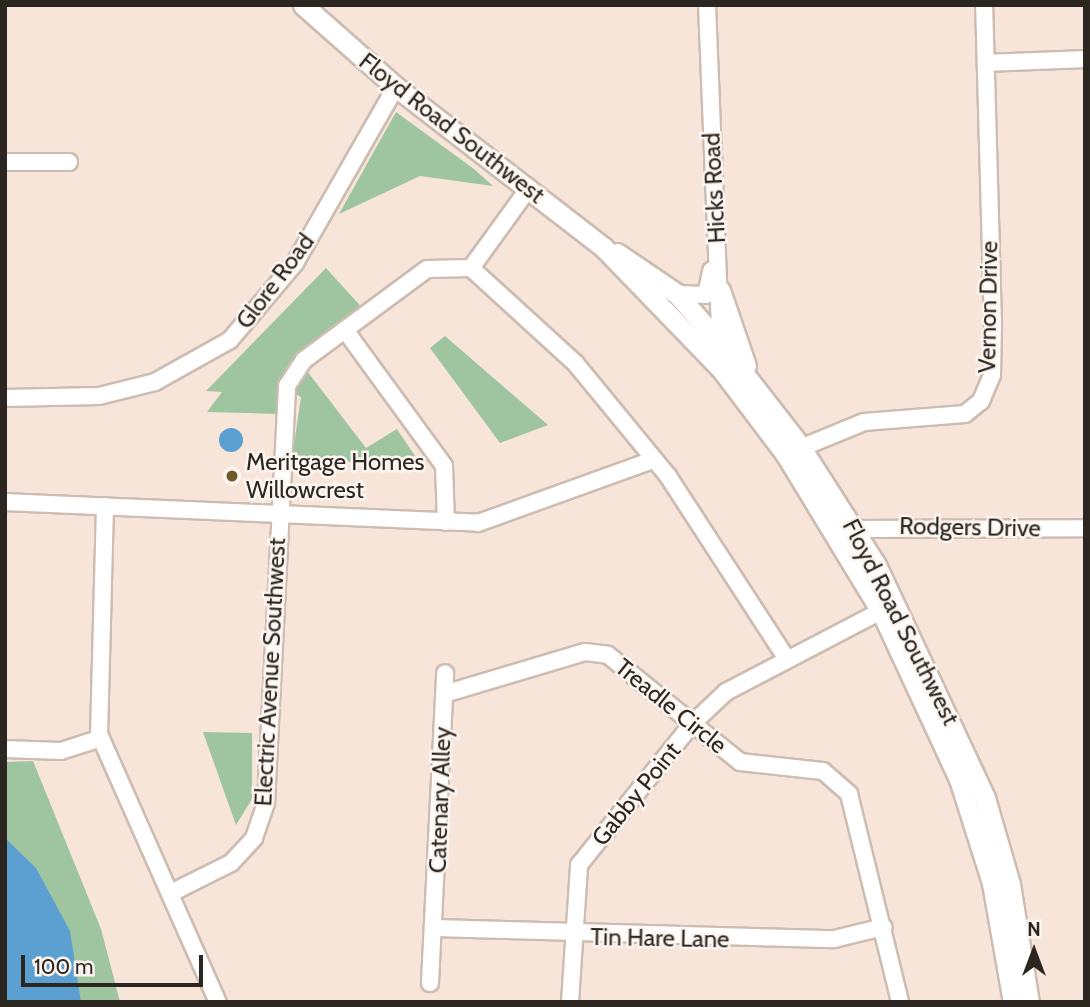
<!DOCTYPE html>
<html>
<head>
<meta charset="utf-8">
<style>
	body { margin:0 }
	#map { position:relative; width:1090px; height:1007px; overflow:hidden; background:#f7e5d9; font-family:Cabin,sans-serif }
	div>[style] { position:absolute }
	.green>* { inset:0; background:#9ec4a0 }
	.water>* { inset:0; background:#5c9fd1 }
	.round { border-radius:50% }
	.roads { filter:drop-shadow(2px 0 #cdbcb0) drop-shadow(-2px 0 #cdbcb0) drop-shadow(0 2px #cdbcb0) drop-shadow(0 -2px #cdbcb0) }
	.minor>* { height:16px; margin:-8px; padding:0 8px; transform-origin:8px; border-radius:8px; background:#fff }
	.major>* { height:19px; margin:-9.5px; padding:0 9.5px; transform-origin:9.5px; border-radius:9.5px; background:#fff }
	.dots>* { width:19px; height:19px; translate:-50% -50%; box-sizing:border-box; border:4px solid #fcf5f0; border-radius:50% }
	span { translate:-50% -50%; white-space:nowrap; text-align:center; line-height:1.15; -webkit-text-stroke:5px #fcf5f0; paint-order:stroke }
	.street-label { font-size:24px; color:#2c2621 }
	.poi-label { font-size:24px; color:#2c2621 }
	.left { translate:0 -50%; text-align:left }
	.frame { position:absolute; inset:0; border:7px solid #2c2621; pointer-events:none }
	.north { position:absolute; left:999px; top:916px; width:70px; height:70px; -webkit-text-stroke:5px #fcf5f0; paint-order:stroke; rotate:0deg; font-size:19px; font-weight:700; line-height:28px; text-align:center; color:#2c2621 }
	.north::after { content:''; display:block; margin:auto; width:24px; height:32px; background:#2c2621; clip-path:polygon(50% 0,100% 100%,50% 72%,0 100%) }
	.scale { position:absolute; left:21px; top:955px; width:182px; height:32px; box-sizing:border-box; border:4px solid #2c2621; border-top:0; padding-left:9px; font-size:21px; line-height:24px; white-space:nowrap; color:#2c2621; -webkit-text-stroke:5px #fcf5f0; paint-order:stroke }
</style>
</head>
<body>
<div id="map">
	<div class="green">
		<i style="clip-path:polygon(396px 112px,474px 169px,493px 186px,420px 176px,339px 214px)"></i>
		<i style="clip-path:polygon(326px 268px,365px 311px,313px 353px,283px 394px,283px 414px,207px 412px,222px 392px,206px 391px)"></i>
		<i style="clip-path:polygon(445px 336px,548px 425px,500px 443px,430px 348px)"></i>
		<i style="clip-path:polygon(307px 371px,366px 448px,397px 429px,415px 456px,356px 462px,292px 458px,301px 397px,294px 393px)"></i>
		<i style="clip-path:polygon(203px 732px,252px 733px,252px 799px,236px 825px)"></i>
		<i style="clip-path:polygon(33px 761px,101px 929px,120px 1002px,5px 1002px,5px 762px)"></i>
	</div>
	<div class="water">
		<i class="round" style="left:219px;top:428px;width:24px;height:24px"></i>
		<i style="clip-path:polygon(5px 838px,36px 868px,70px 931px,81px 1002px,5px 1002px)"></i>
	</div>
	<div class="roads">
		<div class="minor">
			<i style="left:707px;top:5px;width:342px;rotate:87.7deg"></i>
			<i style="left:986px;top:63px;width:99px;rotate:-2.3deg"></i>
			<i style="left:5px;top:162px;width:64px"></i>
			<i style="left:471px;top:268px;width:99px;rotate:-54.1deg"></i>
			<i style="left:677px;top:294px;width:29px;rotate:2deg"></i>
			<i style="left:706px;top:295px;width:25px;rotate:-78deg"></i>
			<i style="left:345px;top:330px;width:168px;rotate:53.9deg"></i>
			<i style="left:444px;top:466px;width:56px;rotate:88deg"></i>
			<i style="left:5px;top:398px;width:94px;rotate:-1.2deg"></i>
			<i style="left:99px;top:396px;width:58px;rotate:-14deg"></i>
			<i style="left:155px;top:382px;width:86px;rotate:-29.2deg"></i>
			<i style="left:230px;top:340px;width:101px;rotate:-49.8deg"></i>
			<i style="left:295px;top:263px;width:203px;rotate:-60.2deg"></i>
			<i style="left:791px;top:452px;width:79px;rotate:-22.3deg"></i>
			<i style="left:864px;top:422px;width:101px;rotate:-4.5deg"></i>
			<i style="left:965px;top:414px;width:21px;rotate:-39deg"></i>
			<i style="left:981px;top:401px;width:28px;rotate:-67deg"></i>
			<i style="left:992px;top:375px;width:51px;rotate:-88.9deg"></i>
			<i style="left:993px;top:324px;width:319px;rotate:-91.6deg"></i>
			<i style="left:5px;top:502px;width:473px;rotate:2.5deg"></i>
			<i style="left:478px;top:523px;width:183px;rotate:-19.8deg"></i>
			<i style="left:105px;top:506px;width:228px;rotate:91.5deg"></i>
			<i style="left:99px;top:734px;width:293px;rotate:66.1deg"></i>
			<i style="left:855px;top:529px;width:230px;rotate:-0.2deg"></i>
			<i style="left:444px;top:694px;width:147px;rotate:-16.6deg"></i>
			<i style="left:585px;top:652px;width:23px;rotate:7deg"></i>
			<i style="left:608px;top:655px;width:170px;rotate:39deg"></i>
			<i style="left:740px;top:762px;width:83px;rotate:6.2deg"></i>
			<i style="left:823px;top:771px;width:35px;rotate:41deg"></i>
			<i style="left:849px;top:794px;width:214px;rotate:76.2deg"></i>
			<i style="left:5px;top:749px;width:56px;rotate:2deg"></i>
			<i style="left:61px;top:751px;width:42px;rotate:-18deg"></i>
			<i style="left:173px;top:892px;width:65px;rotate:-26.6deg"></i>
			<i style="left:231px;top:863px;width:34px;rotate:-47deg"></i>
			<i style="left:254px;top:838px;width:37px;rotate:-71deg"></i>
			<i style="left:266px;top:803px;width:418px;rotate:-87.1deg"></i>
			<i style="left:287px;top:386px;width:31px;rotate:-57deg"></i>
			<i style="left:304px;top:360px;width:153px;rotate:-36.5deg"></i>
			<i style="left:427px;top:269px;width:44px;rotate:-1.3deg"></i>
			<i style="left:471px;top:268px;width:142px;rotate:42.4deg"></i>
			<i style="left:576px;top:364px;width:145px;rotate:50.6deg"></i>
			<i style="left:668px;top:476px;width:217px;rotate:57deg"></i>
			<i style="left:435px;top:928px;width:399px;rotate:1.6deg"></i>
			<i style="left:834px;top:939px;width:51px;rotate:-13.5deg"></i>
			<i style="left:430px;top:983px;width:310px;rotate:-87.2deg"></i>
			<i style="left:570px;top:1002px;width:137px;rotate:-86.2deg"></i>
			<i style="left:579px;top:865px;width:181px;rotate:-51.3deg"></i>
			<i style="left:692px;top:724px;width:47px;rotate:-43.3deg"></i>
			<i style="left:726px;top:692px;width:175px;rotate:-27.6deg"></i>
		</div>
		<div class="major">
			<i style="left:303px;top:5px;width:124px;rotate:41.4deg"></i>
			<i style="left:396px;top:87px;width:262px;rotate:37.7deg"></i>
			<i style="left:603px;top:247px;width:171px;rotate:45.9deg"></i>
			<i style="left:722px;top:370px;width:106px;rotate:53deg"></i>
			<i style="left:786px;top:455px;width:183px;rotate:58.7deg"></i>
			<i style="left:881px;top:611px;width:185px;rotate:65.1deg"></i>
			<i style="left:959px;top:779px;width:109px;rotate:72.4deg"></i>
			<i style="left:992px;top:883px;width:121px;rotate:80deg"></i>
			<i style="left:617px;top:253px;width:73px;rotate:34.3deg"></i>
			<i style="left:677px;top:294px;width:67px;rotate:48.7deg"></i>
			<i style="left:721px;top:344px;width:129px;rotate:52.2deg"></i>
			<i style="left:800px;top:446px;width:141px;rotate:57.4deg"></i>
			<i style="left:876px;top:565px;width:257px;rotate:64.9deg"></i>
			<i style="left:985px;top:798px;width:90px;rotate:73.8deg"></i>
			<i style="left:1010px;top:884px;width:120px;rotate:80.9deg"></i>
			<i style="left:720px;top:290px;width:80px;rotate:71.1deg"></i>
		</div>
	</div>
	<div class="dots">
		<i style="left:232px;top:476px;background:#705a29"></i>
	</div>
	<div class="street-label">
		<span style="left:452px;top:128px;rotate:38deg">Floyd Road Southwest</span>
		<span style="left:714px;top:188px;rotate:-93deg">Hicks Road</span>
		<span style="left:275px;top:281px;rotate:-53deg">Glore Road</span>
		<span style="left:988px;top:307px;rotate:-89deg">Vernon Drive</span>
		<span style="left:970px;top:527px;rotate:1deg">Rodgers Drive</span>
		<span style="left:901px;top:622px;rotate:63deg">Floyd Road Southwest</span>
		<span style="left:270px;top:672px;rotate:-87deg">Electric Avenue Southwest</span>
		<span style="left:671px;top:706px;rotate:39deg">Treadle Circle</span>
		<span style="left:636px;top:794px;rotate:-51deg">Gabby Point</span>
		<span style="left:440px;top:800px;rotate:-88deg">Catenary Alley</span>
		<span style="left:660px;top:938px;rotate:1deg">Tin Hare Lane</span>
	</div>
	<div class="poi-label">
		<span class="left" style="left:246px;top:476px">Meritgage Homes<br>Willowcrest</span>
	</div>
	<div class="frame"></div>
	<div class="north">N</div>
	<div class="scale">100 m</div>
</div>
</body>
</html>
